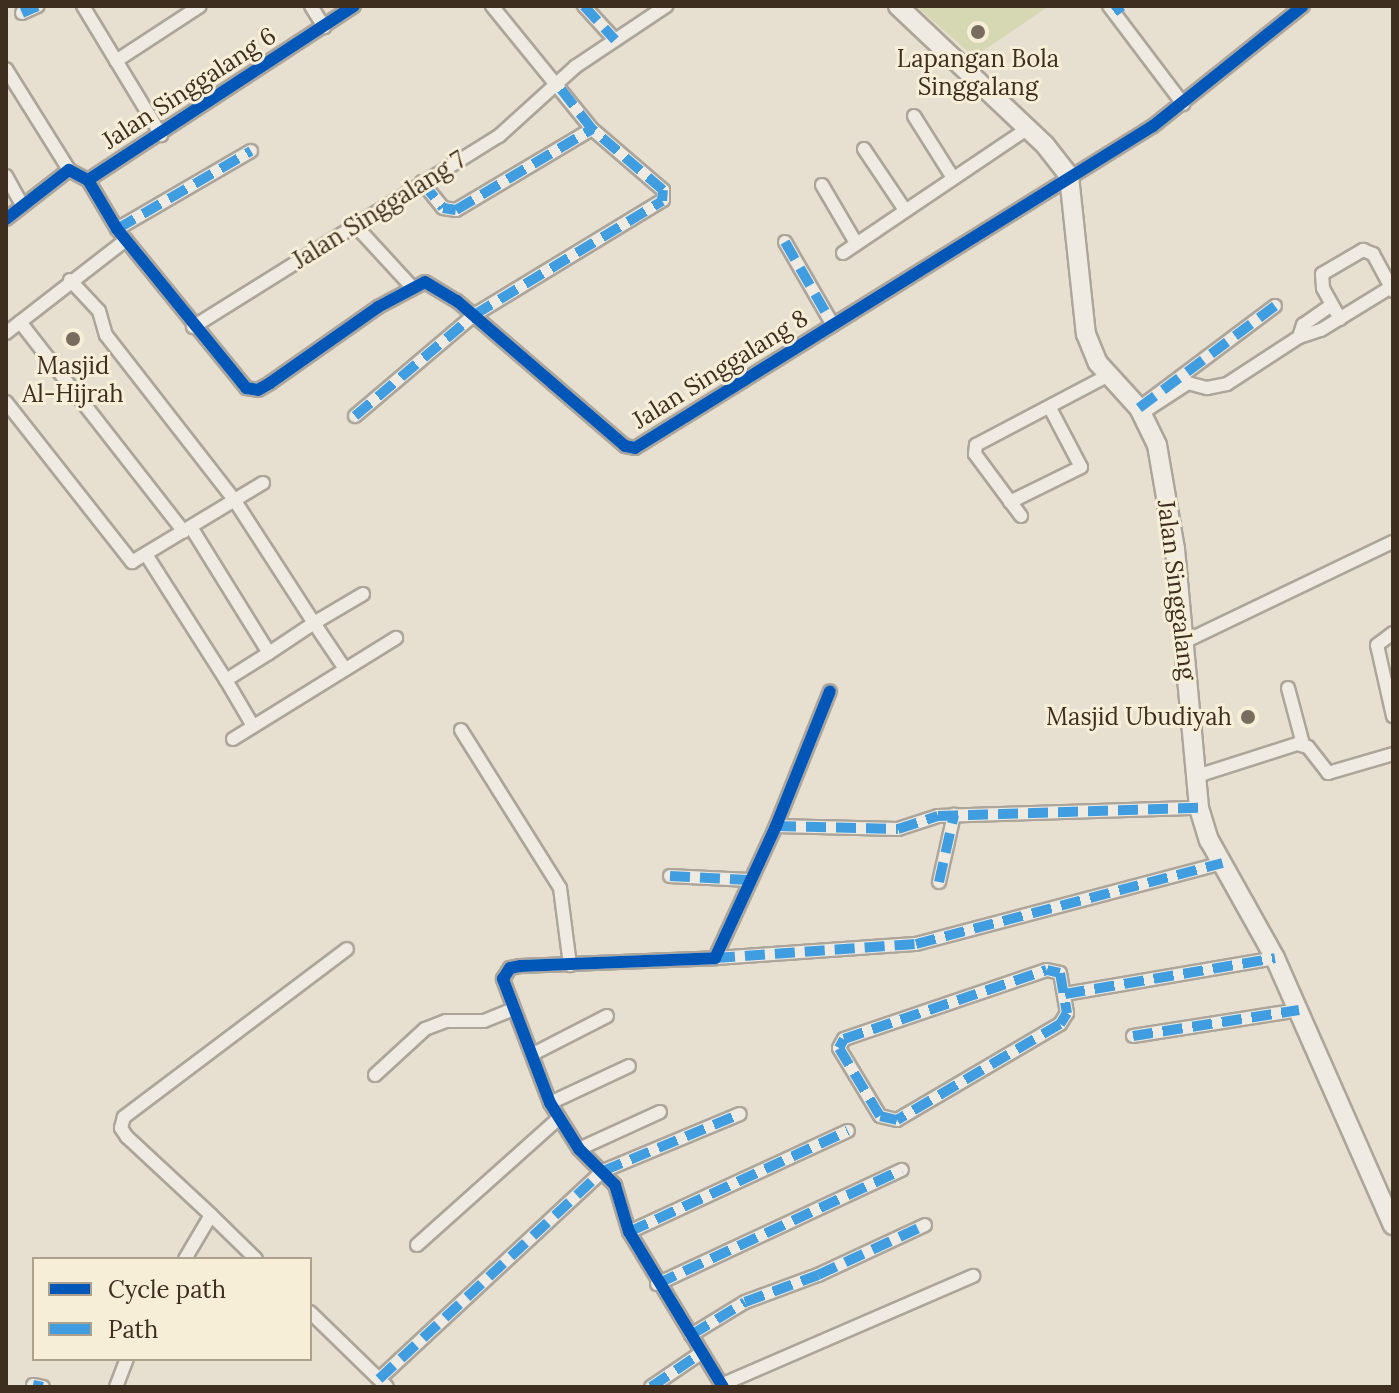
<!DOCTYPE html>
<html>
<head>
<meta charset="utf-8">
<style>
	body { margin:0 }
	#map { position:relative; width:1399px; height:1393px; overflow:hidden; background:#e7e0d1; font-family:Lora,serif }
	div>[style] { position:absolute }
	.green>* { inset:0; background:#d6d7b3 }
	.roads { filter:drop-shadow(2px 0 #ada599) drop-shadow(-2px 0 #ada599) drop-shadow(0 2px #ada599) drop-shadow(0 -2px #ada599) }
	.minor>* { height:12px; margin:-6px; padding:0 6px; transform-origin:6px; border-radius:6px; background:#efebe3 }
	.secondary>* { height:18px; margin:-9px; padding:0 9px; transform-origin:9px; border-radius:9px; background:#efebe3 }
	.quiet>* { height:10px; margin-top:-5px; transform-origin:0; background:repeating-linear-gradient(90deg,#3f9de0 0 20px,transparent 0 30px) }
	.cycleway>* { height:12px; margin:-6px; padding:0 6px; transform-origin:6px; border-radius:6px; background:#0057b8 }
	.dots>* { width:22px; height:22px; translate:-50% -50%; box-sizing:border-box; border:4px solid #f7eed8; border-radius:50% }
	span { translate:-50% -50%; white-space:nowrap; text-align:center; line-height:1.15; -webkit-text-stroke:6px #f7eed8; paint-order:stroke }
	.poi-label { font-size:24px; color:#3d2e20 }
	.right { translate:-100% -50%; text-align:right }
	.street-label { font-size:24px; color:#3d2e20 }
	.frame { position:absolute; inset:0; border:8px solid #3d2e20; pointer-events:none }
	.legend { position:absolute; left:32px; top:1257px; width:280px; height:104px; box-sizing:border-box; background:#f7eed8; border:2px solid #ada18e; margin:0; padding:10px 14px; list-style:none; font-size:24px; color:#3d2e20 }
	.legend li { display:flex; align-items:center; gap:16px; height:40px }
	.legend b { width:40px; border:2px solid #ada18e }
</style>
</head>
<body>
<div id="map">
	<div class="green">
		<i style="clip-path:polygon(916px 6px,1049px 6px,974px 57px)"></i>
	</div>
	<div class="roads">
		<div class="minor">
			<i style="left:83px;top:6px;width:151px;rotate:58.8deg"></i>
			<i style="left:311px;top:6px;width:25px;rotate:58deg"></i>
			<i style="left:584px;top:6px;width:46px;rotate:47.6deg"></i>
			<i style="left:1109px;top:6px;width:123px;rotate:52.9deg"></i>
			<i style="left:22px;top:13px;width:17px;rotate:-24deg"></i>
			<i style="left:116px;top:61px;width:100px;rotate:-33.2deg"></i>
			<i style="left:6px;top:69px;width:119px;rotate:58deg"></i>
			<i style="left:914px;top:116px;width:73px;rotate:57.8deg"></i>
			<i style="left:864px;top:149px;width:73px;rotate:56.1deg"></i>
			<i style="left:6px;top:176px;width:33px;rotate:61deg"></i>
			<i style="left:88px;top:180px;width:57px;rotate:59.4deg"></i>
			<i style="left:117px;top:229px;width:205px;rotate:50.9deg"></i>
			<i style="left:246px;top:388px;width:12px;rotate:9deg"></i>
			<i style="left:258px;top:390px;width:14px;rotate:-30deg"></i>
			<i style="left:270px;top:383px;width:132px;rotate:-35.1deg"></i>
			<i style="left:378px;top:307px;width:53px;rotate:-28deg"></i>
			<i style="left:425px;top:282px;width:37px;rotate:31deg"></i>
			<i style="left:457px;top:301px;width:222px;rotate:40.8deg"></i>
			<i style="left:625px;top:446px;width:10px;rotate:11deg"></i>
			<i style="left:635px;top:448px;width:610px;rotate:-31.87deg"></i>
			<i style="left:1153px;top:126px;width:192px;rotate:-38.7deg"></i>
			<i style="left:88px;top:180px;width:318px;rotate:-33.2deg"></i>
			<i style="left:422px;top:182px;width:33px;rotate:51deg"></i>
			<i style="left:443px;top:208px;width:13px;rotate:9deg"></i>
			<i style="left:456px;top:210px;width:158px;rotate:-30.8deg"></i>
			<i style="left:822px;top:185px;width:67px;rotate:59.6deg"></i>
			<i style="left:6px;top:219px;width:80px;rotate:-37.9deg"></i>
			<i style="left:69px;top:170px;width:21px;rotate:28deg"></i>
			<i style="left:354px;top:224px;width:84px;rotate:47.4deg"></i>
			<i style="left:117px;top:229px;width:155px;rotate:-30.2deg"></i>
			<i style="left:785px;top:242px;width:96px;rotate:60deg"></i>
			<i style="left:843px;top:253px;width:222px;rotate:-34deg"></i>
			<i style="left:70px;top:280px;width:42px;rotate:46.9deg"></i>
			<i style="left:99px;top:311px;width:25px;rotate:74deg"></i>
			<i style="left:106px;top:335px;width:210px;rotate:52.1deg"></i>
			<i style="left:235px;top:501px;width:145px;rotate:57.1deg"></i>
			<i style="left:314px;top:623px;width:54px;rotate:146.3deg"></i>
			<i style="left:1340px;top:319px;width:35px;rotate:-119deg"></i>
			<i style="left:1323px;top:288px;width:14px;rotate:-94deg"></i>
			<i style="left:1322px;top:274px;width:48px;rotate:-30.3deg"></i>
			<i style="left:1363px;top:250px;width:11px;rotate:22deg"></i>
			<i style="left:1373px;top:254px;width:42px;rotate:61.6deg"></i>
			<i style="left:20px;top:322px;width:266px;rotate:52deg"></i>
			<i style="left:193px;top:327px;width:361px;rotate:-32deg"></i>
			<i style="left:499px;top:136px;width:103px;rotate:-42.2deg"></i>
			<i style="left:575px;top:67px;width:110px;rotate:-33.8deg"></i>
			<i style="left:6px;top:333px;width:152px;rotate:-37.8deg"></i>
			<i style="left:1299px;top:337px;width:13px;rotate:-72deg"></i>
			<i style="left:1303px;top:325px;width:35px;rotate:-35deg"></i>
			<i style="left:6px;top:402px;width:204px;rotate:51.8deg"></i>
			<i style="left:132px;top:562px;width:153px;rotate:-31.1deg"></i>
			<i style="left:1139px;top:408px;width:170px;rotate:-36.9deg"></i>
			<i style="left:1142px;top:413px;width:55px;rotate:-33.1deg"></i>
			<i style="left:1188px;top:383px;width:20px;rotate:15deg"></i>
			<i style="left:1207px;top:388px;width:20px;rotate:-11deg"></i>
			<i style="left:1227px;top:384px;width:86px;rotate:-33.1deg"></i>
			<i style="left:1299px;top:337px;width:23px;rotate:-18deg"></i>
			<i style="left:1321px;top:330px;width:82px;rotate:-31.6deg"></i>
			<i style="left:355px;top:416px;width:156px;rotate:-40.3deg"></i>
			<i style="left:474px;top:315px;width:221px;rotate:-31.3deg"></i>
			<i style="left:663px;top:200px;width:10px;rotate:-90deg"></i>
			<i style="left:663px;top:190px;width:94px;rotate:-139.3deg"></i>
			<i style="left:592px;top:129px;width:159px;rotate:-129.1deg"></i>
			<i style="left:1010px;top:502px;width:79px;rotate:-26.2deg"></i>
			<i style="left:1081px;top:467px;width:67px;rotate:-117.7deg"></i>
			<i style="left:1021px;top:516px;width:77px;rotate:-126.6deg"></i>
			<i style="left:975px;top:454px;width:9px;rotate:-84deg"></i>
			<i style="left:976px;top:445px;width:148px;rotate:-27.8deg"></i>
			<i style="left:147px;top:556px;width:147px;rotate:57.5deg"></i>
			<i style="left:226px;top:680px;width:51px;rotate:-32.1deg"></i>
			<i style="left:269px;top:653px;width:148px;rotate:-121.8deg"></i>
			<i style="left:1393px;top:633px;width:20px;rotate:143deg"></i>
			<i style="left:1377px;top:645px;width:73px;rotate:77.3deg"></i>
			<i style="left:1186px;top:641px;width:229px;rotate:-25.6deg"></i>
			<i style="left:345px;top:669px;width:55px;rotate:-124deg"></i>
			<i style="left:314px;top:623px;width:57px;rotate:-30.6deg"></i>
			<i style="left:226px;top:680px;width:53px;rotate:59.6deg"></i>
			<i style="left:1288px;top:688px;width:58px;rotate:75deg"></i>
			<i style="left:461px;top:730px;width:186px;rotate:57.9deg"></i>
			<i style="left:560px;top:888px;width:78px;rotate:82.6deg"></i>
			<i style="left:233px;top:739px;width:192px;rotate:-31.8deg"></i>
			<i style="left:1197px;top:776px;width:105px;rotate:-17.7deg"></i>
			<i style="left:1297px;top:744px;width:11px;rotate:15deg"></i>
			<i style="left:1308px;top:747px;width:33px;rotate:52deg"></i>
			<i style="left:1328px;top:773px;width:68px;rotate:-16.3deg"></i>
			<i style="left:776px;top:826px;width:122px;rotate:1.4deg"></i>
			<i style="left:898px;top:829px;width:42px;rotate:-18deg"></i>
			<i style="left:938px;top:816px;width:261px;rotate:-1.8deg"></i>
			<i style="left:670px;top:876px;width:78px;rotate:2.9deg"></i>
			<i style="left:939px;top:882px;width:69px;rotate:-77.4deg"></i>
			<i style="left:715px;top:958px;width:201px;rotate:-4deg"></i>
			<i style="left:916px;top:944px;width:317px;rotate:-14.8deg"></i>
			<i style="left:1047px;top:970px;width:13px;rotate:13deg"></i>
			<i style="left:1060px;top:973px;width:41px;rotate:80.1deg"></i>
			<i style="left:1067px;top:1013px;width:13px;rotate:122deg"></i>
			<i style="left:1060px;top:1024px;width:189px;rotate:149.5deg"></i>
			<i style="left:897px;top:1120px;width:17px;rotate:-167deg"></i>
			<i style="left:880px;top:1116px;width:79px;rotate:-121.1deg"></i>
			<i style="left:839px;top:1048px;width:10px;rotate:-61deg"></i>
			<i style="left:844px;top:1039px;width:214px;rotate:-18.8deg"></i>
			<i style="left:1065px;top:994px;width:213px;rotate:-9.7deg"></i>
			<i style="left:1133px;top:1036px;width:168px;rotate:-8.9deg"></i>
			<i style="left:533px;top:1054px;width:83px;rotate:-27.2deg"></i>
			<i style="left:375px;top:1075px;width:68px;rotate:-42.6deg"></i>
			<i style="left:425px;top:1029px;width:22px;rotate:-21deg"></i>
			<i style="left:446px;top:1021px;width:38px"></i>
			<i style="left:484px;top:1021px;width:31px;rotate:-22deg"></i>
			<i style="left:550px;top:1103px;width:87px;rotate:-25.1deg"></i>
			<i style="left:579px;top:1149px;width:89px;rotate:-24.6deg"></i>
			<i style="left:211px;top:1215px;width:115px;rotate:-137.1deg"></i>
			<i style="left:127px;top:1137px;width:11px;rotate:-124deg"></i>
			<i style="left:121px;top:1128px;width:11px;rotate:-75deg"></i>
			<i style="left:124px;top:1117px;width:279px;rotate:-37deg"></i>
			<i style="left:629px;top:1232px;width:241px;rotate:-24.8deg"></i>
			<i style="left:417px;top:1245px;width:191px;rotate:-41.8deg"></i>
			<i style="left:185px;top:1259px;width:51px;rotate:-59.4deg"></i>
			<i style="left:211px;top:1215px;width:63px;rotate:44.4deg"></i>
			<i style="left:657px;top:1284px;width:270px;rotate:-25deg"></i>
			<i style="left:310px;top:1312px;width:107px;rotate:44.2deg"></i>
			<i style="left:691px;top:1335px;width:63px;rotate:-31.4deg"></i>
			<i style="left:745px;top:1302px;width:78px;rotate:-20.3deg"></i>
			<i style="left:818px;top:1275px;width:118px;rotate:-25deg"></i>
			<i style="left:379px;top:1379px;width:306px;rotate:-42.9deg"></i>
			<i style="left:603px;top:1171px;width:148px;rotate:-22.6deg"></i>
			<i style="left:33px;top:1385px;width:10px;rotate:11deg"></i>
			<i style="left:721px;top:1385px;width:275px;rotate:-23.4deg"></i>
			<i style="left:116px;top:1387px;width:30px;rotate:-69deg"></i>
			<i style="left:651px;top:1387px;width:60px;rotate:-34.2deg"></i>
			<i style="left:723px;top:1387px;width:181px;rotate:-121.2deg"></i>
			<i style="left:629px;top:1232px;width:49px;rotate:-106.6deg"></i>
			<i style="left:615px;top:1185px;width:51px;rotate:-135deg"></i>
			<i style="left:579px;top:1149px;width:54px;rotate:-122.2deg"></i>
			<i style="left:550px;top:1103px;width:133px;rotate:-110.8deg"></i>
			<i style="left:503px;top:979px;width:13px;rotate:-58deg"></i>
			<i style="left:510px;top:968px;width:10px;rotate:-11deg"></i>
			<i style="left:520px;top:966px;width:195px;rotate:-2.3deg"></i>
			<i style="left:715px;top:958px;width:145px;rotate:-65.2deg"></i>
			<i style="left:776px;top:826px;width:145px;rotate:-68.2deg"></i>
		</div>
		<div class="secondary">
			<i style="left:898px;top:6px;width:202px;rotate:43.4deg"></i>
			<i style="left:1045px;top:145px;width:39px;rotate:52deg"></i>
			<i style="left:1069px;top:176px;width:159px;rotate:83.9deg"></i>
			<i style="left:1086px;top:334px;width:31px;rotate:68deg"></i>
			<i style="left:1098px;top:363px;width:61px;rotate:47.7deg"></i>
			<i style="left:1139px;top:408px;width:41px;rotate:64.1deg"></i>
			<i style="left:1157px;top:445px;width:106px;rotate:80.2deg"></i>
			<i style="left:1175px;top:549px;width:260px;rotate:84.7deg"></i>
			<i style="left:1199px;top:808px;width:34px;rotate:73deg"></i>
			<i style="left:1209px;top:840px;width:135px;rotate:60.8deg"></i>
			<i style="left:1275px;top:958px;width:292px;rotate:66.2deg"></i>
		</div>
	</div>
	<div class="quiet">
		<i style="left:584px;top:6px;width:46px;rotate:47.6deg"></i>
		<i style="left:1114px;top:12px;width:10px;rotate:-37deg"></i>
		<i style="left:22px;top:13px;width:17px;rotate:-24deg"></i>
		<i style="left:422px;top:182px;width:33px;rotate:51deg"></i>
		<i style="left:443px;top:208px;width:13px;rotate:9deg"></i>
		<i style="left:456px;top:210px;width:158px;rotate:-30.8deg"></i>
		<i style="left:117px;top:229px;width:155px;rotate:-30.2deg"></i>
		<i style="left:785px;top:242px;width:96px;rotate:60deg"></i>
		<i style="left:1139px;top:408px;width:170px;rotate:-36.9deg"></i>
		<i style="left:355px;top:416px;width:156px;rotate:-40.3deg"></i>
		<i style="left:474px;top:315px;width:220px;rotate:-31.2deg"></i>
		<i style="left:662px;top:201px;width:11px;rotate:-85deg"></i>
		<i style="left:663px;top:190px;width:94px;rotate:-139.3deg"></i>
		<i style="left:592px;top:129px;width:57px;rotate:-127.9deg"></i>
		<i style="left:776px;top:826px;width:122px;rotate:1.4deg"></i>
		<i style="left:898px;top:829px;width:42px;rotate:-18deg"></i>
		<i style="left:938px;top:816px;width:261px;rotate:-1.8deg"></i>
		<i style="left:670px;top:876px;width:78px;rotate:2.9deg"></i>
		<i style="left:939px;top:882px;width:69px;rotate:-77.4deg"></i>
		<i style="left:715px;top:958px;width:201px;rotate:-4deg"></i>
		<i style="left:916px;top:944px;width:317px;rotate:-14.8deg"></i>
		<i style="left:1047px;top:970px;width:13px;rotate:13deg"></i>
		<i style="left:1060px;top:973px;width:41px;rotate:80.1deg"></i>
		<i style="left:1067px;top:1013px;width:13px;rotate:122deg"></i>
		<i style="left:1060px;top:1024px;width:189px;rotate:149.5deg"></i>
		<i style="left:897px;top:1120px;width:17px;rotate:-167deg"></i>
		<i style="left:880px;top:1116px;width:79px;rotate:-121.1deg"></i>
		<i style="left:839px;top:1048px;width:10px;rotate:-61deg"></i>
		<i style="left:844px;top:1039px;width:214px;rotate:-18.8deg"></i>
		<i style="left:1065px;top:994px;width:213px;rotate:-9.7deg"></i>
		<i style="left:1133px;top:1036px;width:168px;rotate:-8.9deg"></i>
		<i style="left:629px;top:1232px;width:241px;rotate:-24.8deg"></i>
		<i style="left:657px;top:1284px;width:270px;rotate:-25deg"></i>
		<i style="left:691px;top:1335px;width:63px;rotate:-31.4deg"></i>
		<i style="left:745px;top:1302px;width:78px;rotate:-20.3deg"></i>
		<i style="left:818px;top:1275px;width:118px;rotate:-25deg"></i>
		<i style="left:379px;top:1379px;width:306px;rotate:-42.9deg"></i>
		<i style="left:603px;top:1171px;width:148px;rotate:-22.6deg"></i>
		<i style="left:33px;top:1385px;width:10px;rotate:11deg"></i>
		<i style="left:651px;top:1387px;width:60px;rotate:-34.2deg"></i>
	</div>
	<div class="cycleway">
		<i style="left:88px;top:180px;width:57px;rotate:59.4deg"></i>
		<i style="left:117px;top:229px;width:205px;rotate:50.9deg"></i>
		<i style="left:246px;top:388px;width:12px;rotate:9deg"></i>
		<i style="left:258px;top:390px;width:14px;rotate:-30deg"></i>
		<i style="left:270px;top:383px;width:132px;rotate:-35.1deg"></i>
		<i style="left:378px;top:307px;width:53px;rotate:-28deg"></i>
		<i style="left:425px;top:282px;width:37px;rotate:31deg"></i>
		<i style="left:457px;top:301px;width:222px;rotate:40.8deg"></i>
		<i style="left:625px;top:446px;width:10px;rotate:11deg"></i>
		<i style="left:635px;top:448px;width:610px;rotate:-31.87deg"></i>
		<i style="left:1153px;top:126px;width:192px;rotate:-38.7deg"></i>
		<i style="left:88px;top:180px;width:318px;rotate:-33.2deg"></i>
		<i style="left:6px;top:219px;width:80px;rotate:-37.9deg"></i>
		<i style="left:69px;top:170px;width:21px;rotate:28deg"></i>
		<i style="left:723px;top:1387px;width:181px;rotate:-121.2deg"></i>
		<i style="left:629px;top:1232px;width:49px;rotate:-106.6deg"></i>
		<i style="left:615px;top:1185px;width:51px;rotate:-135deg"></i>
		<i style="left:579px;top:1149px;width:54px;rotate:-122.2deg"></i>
		<i style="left:550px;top:1103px;width:133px;rotate:-110.8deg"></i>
		<i style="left:503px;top:979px;width:13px;rotate:-58deg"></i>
		<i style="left:510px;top:968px;width:10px;rotate:-11deg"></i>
		<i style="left:520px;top:966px;width:195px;rotate:-2.3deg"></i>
		<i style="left:715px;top:958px;width:145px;rotate:-65.2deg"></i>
		<i style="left:776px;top:826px;width:145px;rotate:-68.2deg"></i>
	</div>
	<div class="dots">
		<i style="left:978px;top:32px;background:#786c5e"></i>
		<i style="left:73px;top:339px;background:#786c5e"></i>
		<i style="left:1248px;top:717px;background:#786c5e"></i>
	</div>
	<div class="poi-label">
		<span style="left:978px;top:73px">Lapangan Bola<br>Singgalang</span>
		<span style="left:73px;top:380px">Masjid<br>Al-Hijrah</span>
		<span class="right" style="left:1232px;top:717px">Masjid Ubudiyah</span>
	</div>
	<div class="street-label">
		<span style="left:189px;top:88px;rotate:-33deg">Jalan Singgalang 6</span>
		<span style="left:379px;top:210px;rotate:-32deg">Jalan Singgalang 7</span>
		<span style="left:720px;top:369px;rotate:-32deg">Jalan Singgalang 8</span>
		<span style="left:1177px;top:590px;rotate:83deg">Jalan Singgalang</span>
	</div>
	<div class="frame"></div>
	<ul class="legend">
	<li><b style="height:10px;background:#0057b8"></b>Cycle path</li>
	<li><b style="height:10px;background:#3f9de0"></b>Path</li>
	</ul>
</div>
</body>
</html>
